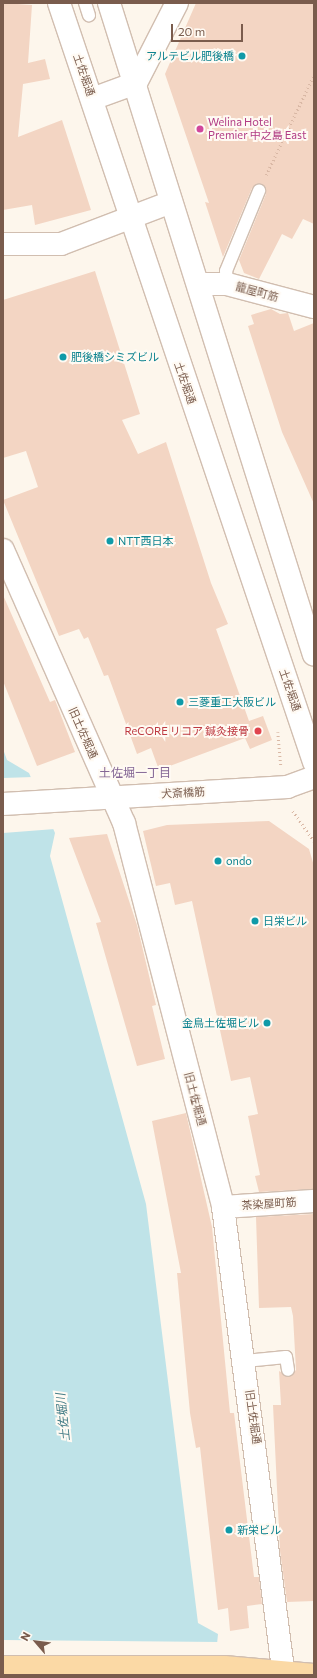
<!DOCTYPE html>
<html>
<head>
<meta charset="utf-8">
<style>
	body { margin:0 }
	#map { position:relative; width:317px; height:1678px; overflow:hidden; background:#fdf6ec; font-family:Commissioner,"Noto Sans JP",sans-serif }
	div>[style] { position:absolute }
	.water>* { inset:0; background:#bfe3e8 }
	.pier>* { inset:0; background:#fdf6ec }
	.building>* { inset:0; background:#f3d5c3 }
	.path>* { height:2.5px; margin-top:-1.25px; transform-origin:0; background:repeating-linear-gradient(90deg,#d9b8a5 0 1px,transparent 0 4px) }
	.roads { filter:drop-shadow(1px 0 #d1beb0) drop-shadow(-1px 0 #d1beb0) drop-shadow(0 1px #d1beb0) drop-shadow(0 -1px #d1beb0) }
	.lane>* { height:12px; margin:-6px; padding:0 6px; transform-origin:6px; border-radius:6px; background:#fff }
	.street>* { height:22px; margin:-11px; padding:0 11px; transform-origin:11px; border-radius:11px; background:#fff }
	.secondary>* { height:22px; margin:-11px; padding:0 11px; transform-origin:11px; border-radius:11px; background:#fff }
	.primary>* { height:22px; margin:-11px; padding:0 11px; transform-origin:11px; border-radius:11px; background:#fbd9a5 }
	.dots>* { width:11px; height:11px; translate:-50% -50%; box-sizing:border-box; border:2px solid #fffaf3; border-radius:50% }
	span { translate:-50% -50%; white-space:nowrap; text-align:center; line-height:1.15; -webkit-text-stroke:4px #fffaf3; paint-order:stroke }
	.culture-label { font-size:11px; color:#0d838f }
	.right { translate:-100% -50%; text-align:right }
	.left { translate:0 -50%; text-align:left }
	.street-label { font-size:11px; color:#7a5c4d }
	.hotel-label { font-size:11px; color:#b23c85 }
	.health-label { font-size:11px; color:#be3a42 }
	.neighbourhood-label { font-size:12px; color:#846695 }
	.water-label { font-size:12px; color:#437c86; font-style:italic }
	.frame { position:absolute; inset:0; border:4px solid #7a5c4d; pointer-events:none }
	.north { position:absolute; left:16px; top:1622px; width:40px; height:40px; -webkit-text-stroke:3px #fffaf3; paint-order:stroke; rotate:298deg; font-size:11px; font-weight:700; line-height:16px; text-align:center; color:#7a5c4d }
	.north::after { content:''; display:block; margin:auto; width:14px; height:18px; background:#7a5c4d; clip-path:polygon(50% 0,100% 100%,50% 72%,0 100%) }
	.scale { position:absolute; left:171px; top:24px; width:72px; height:18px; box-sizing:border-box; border:2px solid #7a5c4d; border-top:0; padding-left:5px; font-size:12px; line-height:14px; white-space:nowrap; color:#7a5c4d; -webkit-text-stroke:3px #fffaf3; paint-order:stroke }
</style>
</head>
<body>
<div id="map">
	<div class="water">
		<i style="clip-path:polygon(3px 749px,7px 760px,29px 773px,55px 833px,50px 856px,146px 1204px,198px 1623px,218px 1634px,214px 1675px,3px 1675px)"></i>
	</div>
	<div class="pier">
		<i style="clip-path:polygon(33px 777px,55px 829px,3px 833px,3px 778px)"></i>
		<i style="clip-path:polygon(3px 1640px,219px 1642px,216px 1675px,3px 1675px)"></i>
	</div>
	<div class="building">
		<i style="clip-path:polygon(3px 3px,32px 5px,28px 63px,45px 59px,50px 79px,23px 84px,18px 137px,62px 120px,91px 210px,35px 225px,32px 205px,3px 210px)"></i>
		<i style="clip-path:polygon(196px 3px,314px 3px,314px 224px,303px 219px,292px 239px,282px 234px,259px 279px,244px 273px,239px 260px,266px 194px,265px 187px,258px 184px,252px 188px,223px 257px,205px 202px,209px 203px,165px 74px)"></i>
		<i style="clip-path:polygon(95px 271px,140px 414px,122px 420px,138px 454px,166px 442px,211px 583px,228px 624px,216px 629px,249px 721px,263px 716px,272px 740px,250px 749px,245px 738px,159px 770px,151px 748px,137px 754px,108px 675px,104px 676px,88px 637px,84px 639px,79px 629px,59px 636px,3px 500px,38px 487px,26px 451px,3px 458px,3px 300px)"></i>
		<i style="clip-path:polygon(271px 309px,280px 314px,288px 313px,294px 331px,314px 323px,314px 504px,282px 432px,248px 326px,254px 324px,251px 315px)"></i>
		<i style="clip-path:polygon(3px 595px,50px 702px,55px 700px,75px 752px,37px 766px,3px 681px)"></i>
		<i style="clip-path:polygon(269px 821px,309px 849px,314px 866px,314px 1189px,259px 1192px,255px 1176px,260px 1175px,248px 1116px,258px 1114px,250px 1077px,231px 1081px,192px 901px,175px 905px,170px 883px,156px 886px,143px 831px,167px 825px)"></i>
		<i style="clip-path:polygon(107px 834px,137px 925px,156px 1005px,152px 1006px,165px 1059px,137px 1066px,96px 923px,101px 922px,69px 838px)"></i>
		<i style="clip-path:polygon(186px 1113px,212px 1227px,230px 1413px,234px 1413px,254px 1577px,259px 1577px,262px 1604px,247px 1606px,249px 1628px,230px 1631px,228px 1608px,218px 1610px,200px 1447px,196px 1448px,190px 1413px,177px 1273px,181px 1273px,152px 1121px)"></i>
		<i style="clip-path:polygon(314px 1214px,314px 1601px,287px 1602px,280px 1551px,273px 1405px,281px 1405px,279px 1371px,289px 1377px,296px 1370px,293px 1316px,291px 1307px,259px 1308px,256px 1217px)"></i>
	</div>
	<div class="path">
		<i style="left:266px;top:175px;width:111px;rotate:-64.4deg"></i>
		<i style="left:278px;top:732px;width:33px;rotate:85deg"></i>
		<i style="left:293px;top:811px;width:37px;rotate:55deg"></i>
	</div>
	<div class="roads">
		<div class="lane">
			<i style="left:85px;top:3px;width:13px;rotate:72deg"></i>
			<i style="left:227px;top:284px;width:13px;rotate:-94deg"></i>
			<i style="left:226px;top:271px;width:87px;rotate:-67.6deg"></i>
			<i style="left:245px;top:1361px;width:41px;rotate:-5.6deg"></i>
			<i style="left:286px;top:1357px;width:13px;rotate:81deg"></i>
		</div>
		<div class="street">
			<i style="left:92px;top:99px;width:47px;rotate:-20deg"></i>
			<i style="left:136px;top:83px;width:90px;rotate:-62.9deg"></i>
			<i style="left:3px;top:244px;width:58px"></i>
			<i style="left:61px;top:244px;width:118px;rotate:-20.9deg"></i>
			<i style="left:199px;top:284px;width:28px"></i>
			<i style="left:227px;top:284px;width:90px;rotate:14.8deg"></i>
			<i style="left:3px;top:550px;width:299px;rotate:66.1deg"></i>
			<i style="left:124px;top:823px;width:397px;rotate:75.5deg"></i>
			<i style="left:223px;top:1207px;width:472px;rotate:82.6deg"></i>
			<i style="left:223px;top:1207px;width:91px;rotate:-3.8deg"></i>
		</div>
		<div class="secondary">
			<i style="left:59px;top:3px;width:801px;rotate:71.43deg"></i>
			<i style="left:109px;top:3px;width:683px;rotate:72.55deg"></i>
			<i style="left:3px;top:804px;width:285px;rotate:-3.4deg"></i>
			<i style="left:287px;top:787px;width:29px;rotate:-20deg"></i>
		</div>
		<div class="primary">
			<i style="left:3px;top:1667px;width:221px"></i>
			<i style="left:224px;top:1667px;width:90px;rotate:5.1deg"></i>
		</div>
	</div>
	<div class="dots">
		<i style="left:242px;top:56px;background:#0f9aa8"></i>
		<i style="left:200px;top:129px;background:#d1479c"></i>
		<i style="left:63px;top:357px;background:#0f9aa8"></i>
		<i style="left:110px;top:541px;background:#0f9aa8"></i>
		<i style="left:180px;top:702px;background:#0f9aa8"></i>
		<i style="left:258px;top:731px;background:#e0444e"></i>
		<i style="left:218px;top:861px;background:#0f9aa8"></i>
		<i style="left:255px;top:921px;background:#0f9aa8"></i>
		<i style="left:267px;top:1023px;background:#0f9aa8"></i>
		<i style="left:229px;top:1530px;background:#0f9aa8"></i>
	</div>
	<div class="culture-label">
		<span class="right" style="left:234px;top:56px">アルテビル肥後橋</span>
		<span class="left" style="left:71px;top:357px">肥後橋シミズビル</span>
		<span class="left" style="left:118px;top:541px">NTT西日本</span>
		<span class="left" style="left:188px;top:702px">三菱重工大阪ビル</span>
		<span class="left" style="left:226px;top:861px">ondo</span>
		<span class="left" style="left:263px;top:921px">日栄ビル</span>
		<span class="right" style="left:259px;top:1023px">金鳥土佐堀ビル</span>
		<span class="left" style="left:237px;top:1530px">新栄ビル</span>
	</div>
	<div class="street-label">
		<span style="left:84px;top:75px;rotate:71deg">土佐堀通</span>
		<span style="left:257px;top:292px;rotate:15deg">籠屋町筋</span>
		<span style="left:185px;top:383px;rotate:71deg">土佐堀通</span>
		<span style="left:290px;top:690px;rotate:71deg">土佐堀通</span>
		<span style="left:83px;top:733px;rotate:66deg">旧土佐堀通</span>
		<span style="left:183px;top:793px;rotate:-3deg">犬斎橋筋</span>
		<span style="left:195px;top:1099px;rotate:75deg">旧土佐堀通</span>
		<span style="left:269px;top:1204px;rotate:-4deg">茶染屋町筋</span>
		<span style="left:253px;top:1417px;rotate:82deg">旧土佐堀通</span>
	</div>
	<div class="hotel-label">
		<span class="left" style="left:208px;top:129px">Welina Hotel<br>Premier 中之島 East</span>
	</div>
	<div class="health-label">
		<span class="right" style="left:249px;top:731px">ReCORE リコア 鍼灸接骨</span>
	</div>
	<div class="neighbourhood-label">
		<span style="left:135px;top:773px">土佐堀一丁目</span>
	</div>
	<div class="water-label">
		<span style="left:63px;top:1417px;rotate:-96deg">土佐堀川</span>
	</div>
	<div class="frame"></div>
	<div class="north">N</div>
	<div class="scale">20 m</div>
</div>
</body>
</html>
